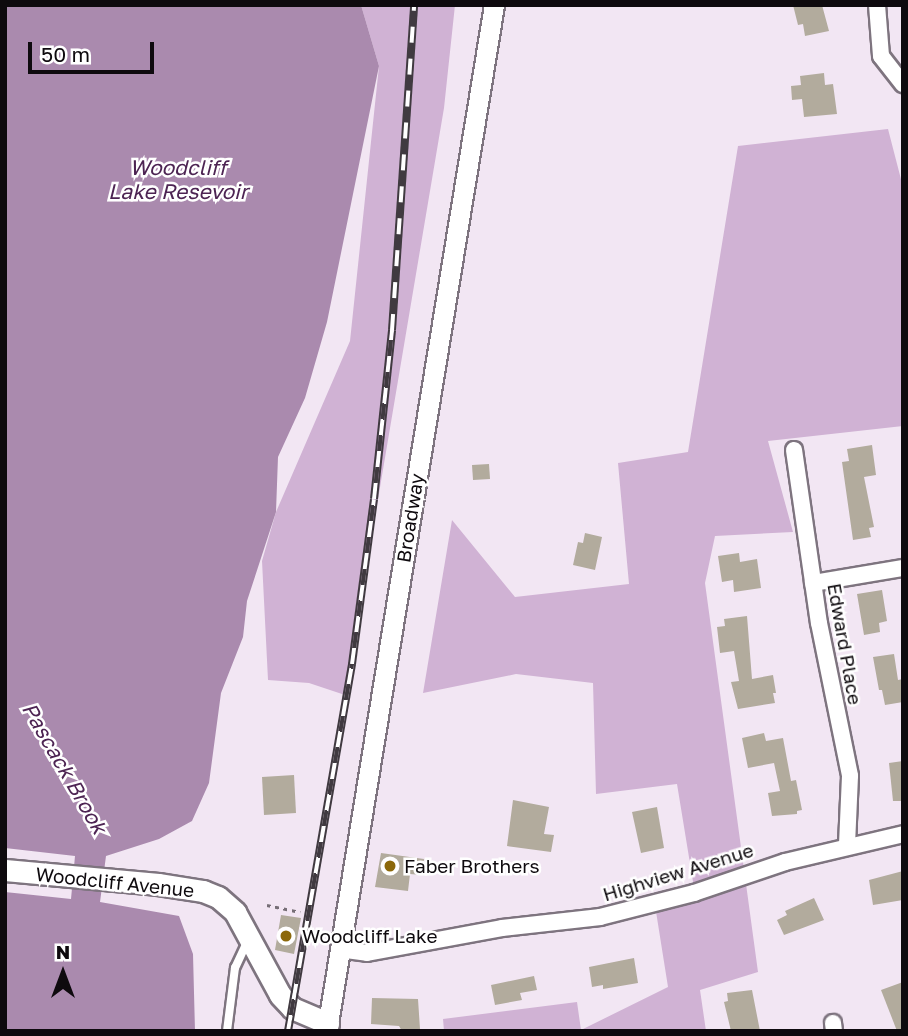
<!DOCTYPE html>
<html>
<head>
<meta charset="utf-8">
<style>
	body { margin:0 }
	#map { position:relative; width:908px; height:1036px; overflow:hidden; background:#f2e6f3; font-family:"Golos Text",sans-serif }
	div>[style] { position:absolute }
	.green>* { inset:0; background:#d0b2d4 }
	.water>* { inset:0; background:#aa8aae }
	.building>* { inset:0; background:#b2ab9d }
	.path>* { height:2.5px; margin-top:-1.25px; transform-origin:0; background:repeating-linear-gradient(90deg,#766e76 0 3.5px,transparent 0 8.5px) }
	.roads { filter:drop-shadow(2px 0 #7e747f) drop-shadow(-2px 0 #7e747f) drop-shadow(0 2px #7e747f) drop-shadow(0 -2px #7e747f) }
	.service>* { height:8px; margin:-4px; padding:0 4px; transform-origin:4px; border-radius:4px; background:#fff }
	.minor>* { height:16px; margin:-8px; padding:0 8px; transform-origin:8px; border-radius:8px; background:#fff }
	.tertiary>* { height:19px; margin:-9.5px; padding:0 9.5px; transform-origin:9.5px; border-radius:9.5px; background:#fff }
	.secondary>* { height:21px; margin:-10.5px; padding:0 10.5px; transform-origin:10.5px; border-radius:10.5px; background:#fff }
	.rail>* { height:8px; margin-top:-4px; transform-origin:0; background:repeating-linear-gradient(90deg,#fff 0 16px,#403a40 0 32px); box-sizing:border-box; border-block:2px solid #403a40 }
	.dots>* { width:19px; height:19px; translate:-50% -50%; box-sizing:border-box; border:4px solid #fff; border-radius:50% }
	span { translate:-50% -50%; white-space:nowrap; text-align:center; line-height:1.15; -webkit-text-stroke:5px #fff; paint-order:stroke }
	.street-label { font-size:19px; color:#0e0a0e }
	.poi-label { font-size:19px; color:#0e0a0e }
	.left { translate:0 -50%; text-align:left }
	.water-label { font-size:21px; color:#4d2453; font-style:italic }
	.frame { position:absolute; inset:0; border:7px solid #0e0a0e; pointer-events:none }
	.north { position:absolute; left:28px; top:938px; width:70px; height:70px; -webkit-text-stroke:5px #fff; paint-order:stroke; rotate:0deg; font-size:19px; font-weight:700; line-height:28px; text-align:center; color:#0e0a0e }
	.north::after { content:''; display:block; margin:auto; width:24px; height:32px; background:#0e0a0e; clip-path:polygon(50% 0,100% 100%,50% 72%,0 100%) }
	.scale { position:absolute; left:28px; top:42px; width:126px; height:32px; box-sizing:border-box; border:4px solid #0e0a0e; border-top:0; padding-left:9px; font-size:21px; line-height:24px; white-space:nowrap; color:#0e0a0e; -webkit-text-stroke:5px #fff; paint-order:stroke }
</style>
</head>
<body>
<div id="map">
	<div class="green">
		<i style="clip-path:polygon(361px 5px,455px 5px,444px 108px,345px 695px,309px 683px,268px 680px,262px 561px,276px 512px,350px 341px,379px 66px)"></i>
		<i style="clip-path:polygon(888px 129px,903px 187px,903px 426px,768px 441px,793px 532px,715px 536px,705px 583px,758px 972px,700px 990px,706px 1031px,444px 1031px,443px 1019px,577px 1002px,581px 1030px,668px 987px,654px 899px,695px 894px,677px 784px,596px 794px,593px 683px,516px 674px,423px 693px,452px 520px,515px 597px,629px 584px,618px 463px,688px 452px,738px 146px)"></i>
	</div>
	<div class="water">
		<i style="clip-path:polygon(5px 5px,361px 5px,379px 66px,327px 322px,305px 398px,278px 457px,276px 512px,247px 601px,243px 637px,221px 693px,209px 783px,192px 821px,159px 839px,106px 856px,100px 902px,179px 916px,193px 954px,195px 1031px,5px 1031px,5px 892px,71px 899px,75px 856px,5px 848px)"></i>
	</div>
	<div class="building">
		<i style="clip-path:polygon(793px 5px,822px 5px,829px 31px,805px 36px,803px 24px,798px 25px)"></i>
		<i style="clip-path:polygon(824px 73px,825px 85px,833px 84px,837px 114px,804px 117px,802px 99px,792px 100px,791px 86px,801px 85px,800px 76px)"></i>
		<i style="clip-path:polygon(872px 445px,876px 475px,864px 477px,874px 527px,869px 528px,871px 537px,853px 540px,842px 462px,849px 461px,847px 449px)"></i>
		<i style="clip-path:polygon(489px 464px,490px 479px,473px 480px,472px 465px)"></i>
		<i style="clip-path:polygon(585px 533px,602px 537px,595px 570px,573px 565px,578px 542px,583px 543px)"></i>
		<i style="clip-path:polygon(739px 553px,740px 562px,757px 559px,761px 588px,734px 592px,733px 580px,722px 582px,718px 556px)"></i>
		<i style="clip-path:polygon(882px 590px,887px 621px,879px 623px,880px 632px,864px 635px,857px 594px)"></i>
		<i style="clip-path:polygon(747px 616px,752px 679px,773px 675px,776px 693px,773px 693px,775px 703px,738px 709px,731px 682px,739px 681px,734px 651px,720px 653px,717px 627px,725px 626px,724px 619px)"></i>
		<i style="clip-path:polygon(894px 654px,898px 680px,903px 679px,903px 702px,885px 705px,882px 690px,879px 690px,873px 657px)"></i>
		<i style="clip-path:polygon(764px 733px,766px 741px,783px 738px,791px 781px,796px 780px,802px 810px,797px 811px,797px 814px,772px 816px,768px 793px,780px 791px,774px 763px,748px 768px,742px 738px)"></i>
		<i style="clip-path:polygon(903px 761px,903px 801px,893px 801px,889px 763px)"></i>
		<i style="clip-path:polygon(294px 775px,296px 813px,264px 815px,262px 777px)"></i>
		<i style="clip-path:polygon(513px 800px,549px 807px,544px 834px,554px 835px,551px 852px,507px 846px)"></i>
		<i style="clip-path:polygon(657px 807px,664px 848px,641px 853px,632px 812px)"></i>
		<i style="clip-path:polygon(381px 853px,424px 859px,422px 875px,410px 874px,408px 891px,375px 887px)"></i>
		<i style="clip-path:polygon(903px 871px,903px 900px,873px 905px,869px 880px)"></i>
		<i style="clip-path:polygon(814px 898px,824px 920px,784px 935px,777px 920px,787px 915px,785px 911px)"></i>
		<i style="clip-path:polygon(281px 915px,301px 918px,294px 954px,275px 950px)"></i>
		<i style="clip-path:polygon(634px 958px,638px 983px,603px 989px,603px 985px,592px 987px,589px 967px)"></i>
		<i style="clip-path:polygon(534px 976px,537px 990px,520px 993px,522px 1000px,495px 1005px,491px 985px)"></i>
		<i style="clip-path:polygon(903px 982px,903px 1031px,897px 1031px,881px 990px)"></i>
		<i style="clip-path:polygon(752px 990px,760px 1031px,731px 1031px,724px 1002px,728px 1001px,727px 993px)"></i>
		<i style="clip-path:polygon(372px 998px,418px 999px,420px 1029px,402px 1031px,399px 1026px,371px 1024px)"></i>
	</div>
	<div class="path">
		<i style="left:267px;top:905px;width:34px;rotate:12deg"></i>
	</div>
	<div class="roads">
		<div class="service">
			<i style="left:227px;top:1031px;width:64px;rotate:-82.8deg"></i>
			<i style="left:235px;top:968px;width:31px;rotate:-65deg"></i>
		</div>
		<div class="minor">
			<i style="left:877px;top:5px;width:51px;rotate:85.5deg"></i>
			<i style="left:881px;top:56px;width:36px;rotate:52deg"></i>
			<i style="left:794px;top:450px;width:175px;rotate:81.8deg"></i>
			<i style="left:819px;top:623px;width:156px;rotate:78.5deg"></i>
			<i style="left:850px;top:776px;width:69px;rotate:92.5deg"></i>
			<i style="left:813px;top:583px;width:91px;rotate:-9.5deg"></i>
			<i style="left:339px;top:949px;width:28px;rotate:8deg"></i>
			<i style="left:367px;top:953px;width:137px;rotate:-10.5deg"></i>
			<i style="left:502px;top:928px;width:99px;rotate:-6.4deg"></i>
			<i style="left:600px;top:917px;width:97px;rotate:-14.3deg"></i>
			<i style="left:694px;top:893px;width:96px;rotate:-18.8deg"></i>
			<i style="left:785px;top:862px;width:121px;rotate:-13.3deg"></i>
			<i style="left:833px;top:1023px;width:8px;rotate:83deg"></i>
		</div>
		<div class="tertiary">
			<i style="left:328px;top:1023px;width:1031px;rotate:-80.74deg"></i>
		</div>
		<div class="secondary">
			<i style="left:5px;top:870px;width:154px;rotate:5.2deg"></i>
			<i style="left:158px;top:884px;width:46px;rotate:8.8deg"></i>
			<i style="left:203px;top:891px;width:16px;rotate:22deg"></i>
			<i style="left:218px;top:897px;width:23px;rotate:41deg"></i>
			<i style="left:235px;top:912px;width:94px;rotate:61.5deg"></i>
			<i style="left:280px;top:995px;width:18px;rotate:47deg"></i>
			<i style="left:292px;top:1008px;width:39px;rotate:23deg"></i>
			<i style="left:328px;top:1023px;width:8px;rotate:104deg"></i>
		</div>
	</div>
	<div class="rail">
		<i style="left:288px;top:1031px;width:373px;rotate:-80.1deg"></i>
		<i style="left:352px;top:664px;width:166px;rotate:-82.4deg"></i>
		<i style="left:374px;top:499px;width:170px;rotate:-83.9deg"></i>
		<i style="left:392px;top:330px;width:326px;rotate:-86.1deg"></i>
	</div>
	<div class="dots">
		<i style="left:390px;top:866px;background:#8c680a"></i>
		<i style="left:286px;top:936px;background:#8c680a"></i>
	</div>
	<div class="street-label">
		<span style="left:410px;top:518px;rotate:-81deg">Broadway</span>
		<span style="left:845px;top:644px;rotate:80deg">Edward Place</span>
		<span style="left:678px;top:872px;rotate:-17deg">Highview Avenue</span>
		<span style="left:115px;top:882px;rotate:6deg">Woodcliff Avenue</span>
	</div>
	<div class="poi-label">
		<span class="left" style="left:404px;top:866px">Faber Brothers</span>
		<span class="left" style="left:302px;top:936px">Woodcliff Lake</span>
	</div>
	<div class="water-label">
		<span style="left:178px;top:179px">Woodcliff<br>Lake Resevoir</span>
		<span style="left:65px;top:768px;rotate:60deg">Pascack Brook</span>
	</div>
	<div class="frame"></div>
	<div class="north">N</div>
	<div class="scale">50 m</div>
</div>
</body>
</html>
